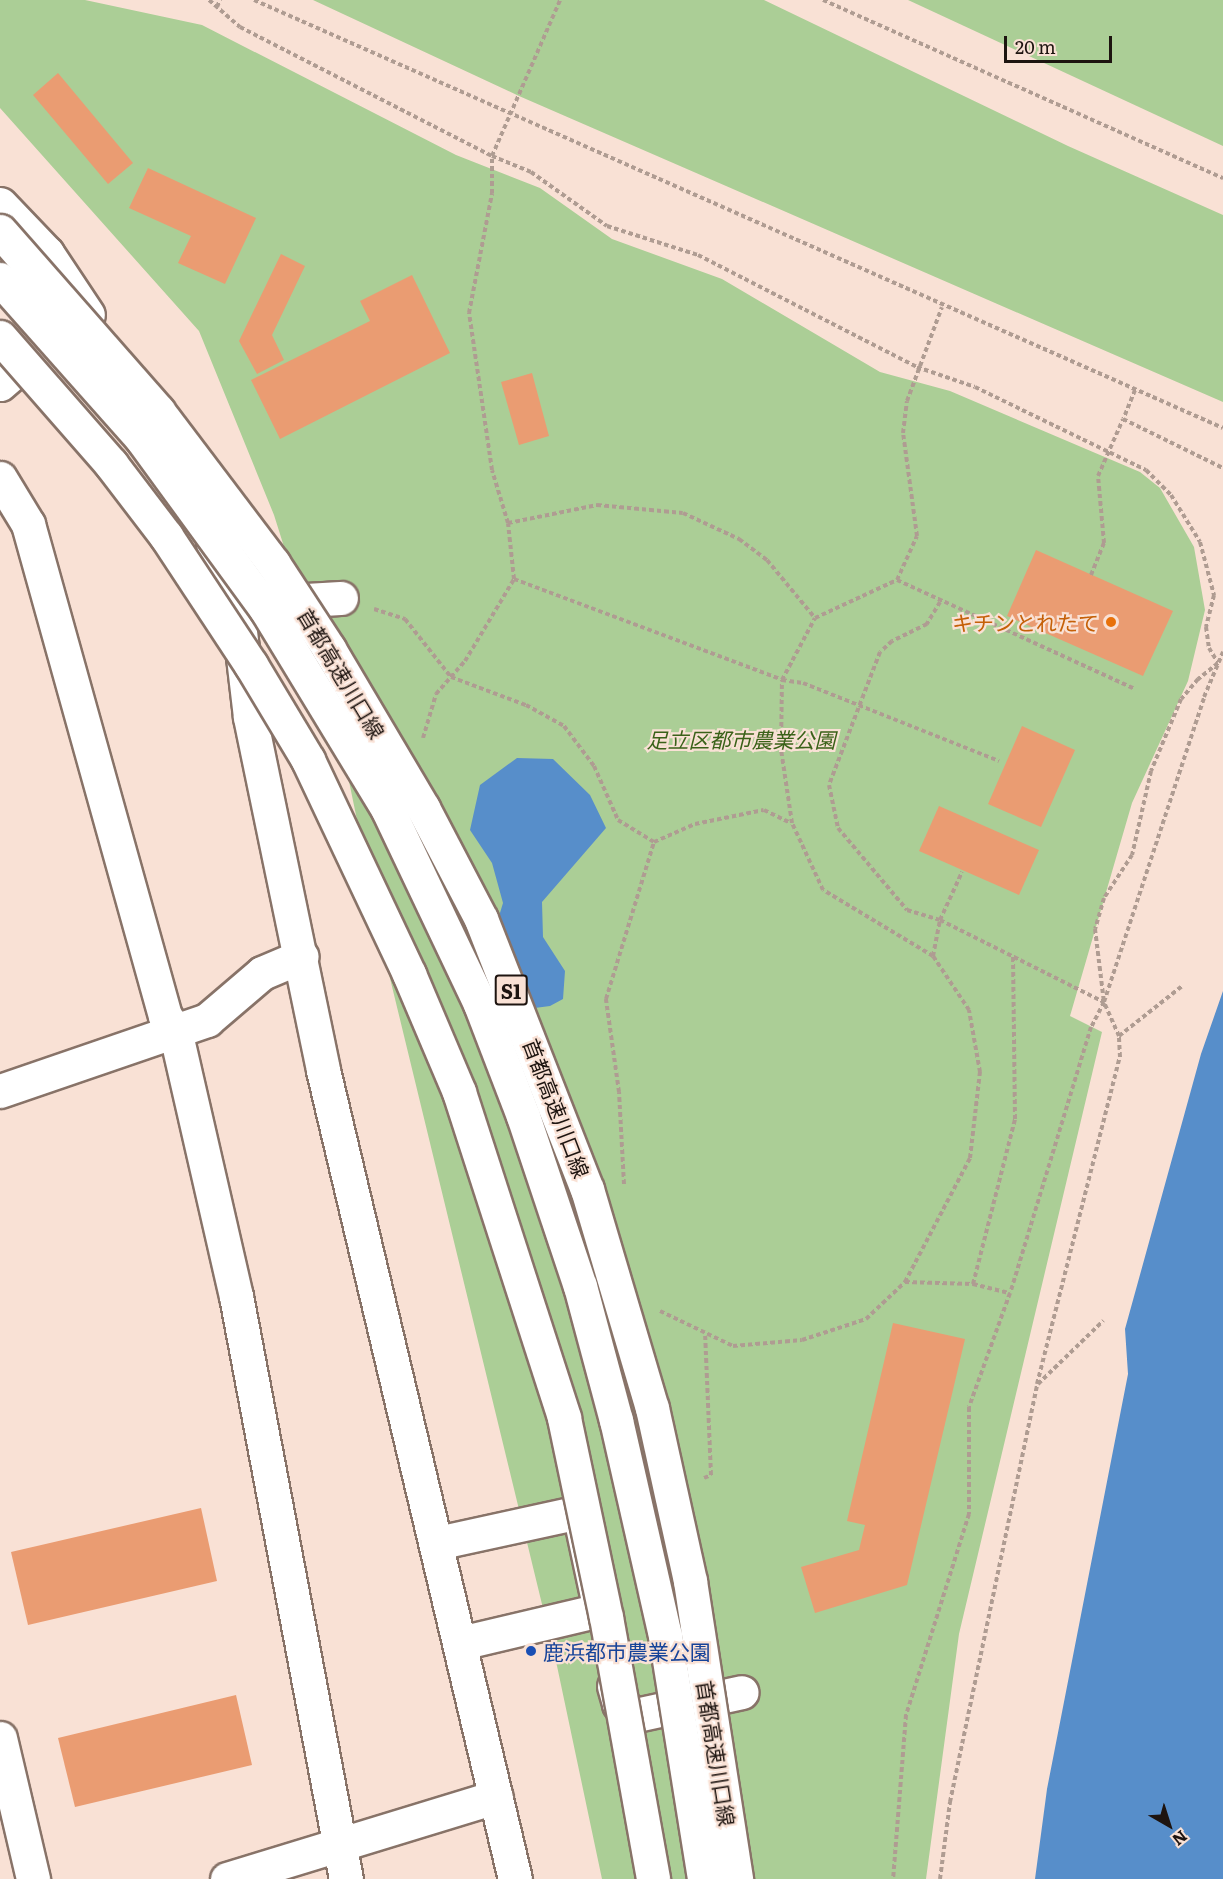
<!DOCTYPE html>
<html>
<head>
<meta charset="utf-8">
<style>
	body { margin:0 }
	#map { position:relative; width:1223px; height:1879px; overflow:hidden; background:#f9e1d5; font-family:Literata,"Noto Sans JP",serif }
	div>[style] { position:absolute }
	.green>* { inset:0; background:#abce96 }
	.water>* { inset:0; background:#578eca }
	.building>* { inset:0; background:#ea9c72 }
	.path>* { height:4px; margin-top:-2px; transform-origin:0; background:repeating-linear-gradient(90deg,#af9c92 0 4.5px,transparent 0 7.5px) }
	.roads { filter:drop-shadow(2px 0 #887368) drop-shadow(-2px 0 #887368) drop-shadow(0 2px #887368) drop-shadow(0 -2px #887368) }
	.minor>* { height:33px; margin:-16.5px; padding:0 16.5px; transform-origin:16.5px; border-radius:16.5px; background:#fff }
	.bridges { filter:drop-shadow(2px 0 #887368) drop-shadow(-2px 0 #887368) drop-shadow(0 2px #887368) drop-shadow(0 -2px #887368) }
	.highway-bridge>* { height:33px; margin:-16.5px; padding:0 16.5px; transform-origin:16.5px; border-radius:16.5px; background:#fff }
	.dots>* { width:16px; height:16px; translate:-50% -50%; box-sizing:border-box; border:3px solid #f9e1d5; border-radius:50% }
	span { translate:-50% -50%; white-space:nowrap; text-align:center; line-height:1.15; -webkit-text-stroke:4.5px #f9e1d5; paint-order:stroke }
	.shield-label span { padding:2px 4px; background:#f9e1d5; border:2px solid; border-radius:4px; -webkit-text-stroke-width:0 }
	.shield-label { font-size:20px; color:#1d1410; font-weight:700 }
	.food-label { font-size:21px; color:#c56008 }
	.right { translate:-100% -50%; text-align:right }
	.street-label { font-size:21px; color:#1d1410 }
	.park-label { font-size:21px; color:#3a6219; font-style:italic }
	.transit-label { font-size:21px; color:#164399 }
	.left { translate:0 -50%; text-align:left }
	.north { position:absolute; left:1139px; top:1795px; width:60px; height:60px; -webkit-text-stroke:4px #f9e1d5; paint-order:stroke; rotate:141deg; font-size:16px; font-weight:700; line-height:24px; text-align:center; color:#1d1410 }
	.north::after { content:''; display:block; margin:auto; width:21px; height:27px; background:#1d1410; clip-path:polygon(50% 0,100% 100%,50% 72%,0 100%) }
	.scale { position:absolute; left:1004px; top:36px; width:108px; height:27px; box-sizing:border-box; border:3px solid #1d1410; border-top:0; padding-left:8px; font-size:18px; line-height:21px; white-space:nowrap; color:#1d1410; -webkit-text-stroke:4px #f9e1d5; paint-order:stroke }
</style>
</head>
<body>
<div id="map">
	<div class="green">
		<i style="clip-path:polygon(0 0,85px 0,202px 25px,456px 155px,540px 188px,612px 239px,722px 279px,880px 372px,950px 391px,1140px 472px,1160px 488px,1194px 547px,1205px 610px,1188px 681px,1132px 803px,1070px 1016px,1102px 1032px,959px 1634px,926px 1879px,602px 1879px,557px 1666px,388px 970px,332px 699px,274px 515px,199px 331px,0 108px)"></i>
		<i style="clip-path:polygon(313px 0,764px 0,1068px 146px,1223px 215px,1223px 402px,519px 96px)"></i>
		<i style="clip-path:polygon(908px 0,1223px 0,1223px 146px)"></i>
	</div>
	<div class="water">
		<i style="clip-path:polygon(517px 758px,553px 759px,590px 795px,606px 828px,542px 902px,543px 937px,565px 971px,563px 999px,550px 1006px,527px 1009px,485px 962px,503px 903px,492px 863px,470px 830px,480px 785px)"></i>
		<i style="clip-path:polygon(1223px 991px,1223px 1879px,1035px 1879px,1047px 1789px,1128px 1374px,1125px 1329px,1201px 1054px)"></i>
	</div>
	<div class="building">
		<i style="clip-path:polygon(58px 73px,133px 163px,108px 184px,33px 95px)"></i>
		<i style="clip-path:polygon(148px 168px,256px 218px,225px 284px,178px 263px,191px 236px,129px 208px)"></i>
		<i style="clip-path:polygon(281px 254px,305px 266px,272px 335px,284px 360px,257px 374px,239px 341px)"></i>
		<i style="clip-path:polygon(412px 275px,450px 353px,280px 439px,251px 380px,370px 321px,360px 301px)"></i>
		<i style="clip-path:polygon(532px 373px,549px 436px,519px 445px,501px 382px)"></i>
		<i style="clip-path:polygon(1036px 550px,1173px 611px,1143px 676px,1007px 616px)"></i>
		<i style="clip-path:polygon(1022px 726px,1075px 750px,1041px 827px,988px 804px)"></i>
		<i style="clip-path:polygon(939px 806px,1039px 850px,1019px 895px,919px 851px)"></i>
		<i style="clip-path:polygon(893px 1323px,965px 1339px,907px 1585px,815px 1613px,801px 1567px,859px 1550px,865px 1525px,847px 1521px)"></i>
		<i style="clip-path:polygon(201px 1508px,217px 1581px,28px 1625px,11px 1552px)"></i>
		<i style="clip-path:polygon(236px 1695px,252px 1765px,75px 1807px,58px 1738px)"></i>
	</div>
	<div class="path">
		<i style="left:209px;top:0;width:41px;rotate:41.1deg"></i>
		<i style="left:240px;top:27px;width:283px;rotate:27.1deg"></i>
		<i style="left:492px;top:156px;width:42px;rotate:22.3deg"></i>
		<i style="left:531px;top:172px;width:93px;rotate:35.4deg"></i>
		<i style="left:607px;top:226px;width:96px;rotate:17.7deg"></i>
		<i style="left:698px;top:255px;width:246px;rotate:27.1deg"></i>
		<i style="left:917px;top:367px;width:61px;rotate:19deg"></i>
		<i style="left:975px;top:387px;width:190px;rotate:25.9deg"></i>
		<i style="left:1146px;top:470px;width:35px;rotate:45deg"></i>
		<i style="left:1171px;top:495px;width:55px;rotate:58.3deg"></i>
		<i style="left:1200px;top:542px;width:55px;rotate:75.2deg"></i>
		<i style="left:1214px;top:595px;width:33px;rotate:104deg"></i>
		<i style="left:1206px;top:627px;width:21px;rotate:82deg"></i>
		<i style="left:1209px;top:648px;width:17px;rotate:59deg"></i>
		<i style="left:1218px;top:663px;width:26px;rotate:141deg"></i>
		<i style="left:1198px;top:679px;width:26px;rotate:130deg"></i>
		<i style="left:1181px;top:699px;width:78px;rotate:112.6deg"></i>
		<i style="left:1151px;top:771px;width:86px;rotate:102.7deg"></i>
		<i style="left:1132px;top:855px;width:51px;rotate:123.1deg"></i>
		<i style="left:1104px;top:898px;width:32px;rotate:106deg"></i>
		<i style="left:1095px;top:929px;width:74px;rotate:83deg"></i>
		<i style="left:1104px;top:1002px;width:28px;rotate:117deg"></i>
		<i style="left:1091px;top:1027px;width:278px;rotate:106.9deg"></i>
		<i style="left:1010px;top:1293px;width:121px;rotate:109.8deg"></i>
		<i style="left:969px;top:1407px;width:107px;rotate:90deg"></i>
		<i style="left:969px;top:1514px;width:211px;rotate:107.4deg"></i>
		<i style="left:906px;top:1715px;width:165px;rotate:94.5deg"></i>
		<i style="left:254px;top:0;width:1059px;rotate:23.83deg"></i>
		<i style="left:823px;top:0;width:438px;rotate:24deg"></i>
		<i style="left:217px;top:7px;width:8px;rotate:-67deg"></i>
		<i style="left:1135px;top:390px;width:31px;rotate:112deg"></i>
		<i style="left:1123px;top:419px;width:111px;rotate:26.1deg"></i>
		<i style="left:508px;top:523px;width:91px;rotate:-11.4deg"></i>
		<i style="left:597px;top:505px;width:86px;rotate:5.3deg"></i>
		<i style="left:683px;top:513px;width:62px;rotate:24.9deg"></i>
		<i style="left:739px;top:539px;width:35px;rotate:37deg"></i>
		<i style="left:767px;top:560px;width:75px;rotate:50.4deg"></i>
		<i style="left:1091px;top:575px;width:35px;rotate:-68deg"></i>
		<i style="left:1104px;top:543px;width:67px;rotate:-95.1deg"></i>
		<i style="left:1098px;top:476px;width:62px;rotate:-66.3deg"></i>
		<i style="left:514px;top:579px;width:286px;rotate:20.6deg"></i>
		<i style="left:782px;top:680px;width:21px;rotate:8deg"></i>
		<i style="left:803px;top:683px;width:211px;rotate:21.7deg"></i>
		<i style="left:897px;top:580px;width:262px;rotate:24.6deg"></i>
		<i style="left:940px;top:602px;width:26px;rotate:121deg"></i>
		<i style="left:927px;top:624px;width:39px;rotate:154deg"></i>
		<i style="left:892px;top:641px;width:16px;rotate:137deg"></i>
		<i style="left:880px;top:652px;width:142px;rotate:111deg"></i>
		<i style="left:829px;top:785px;width:44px;rotate:78.2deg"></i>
		<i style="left:838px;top:828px;width:107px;rotate:49.9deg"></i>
		<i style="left:907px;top:910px;width:34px;rotate:17deg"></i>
		<i style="left:940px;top:920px;width:183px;rotate:26.6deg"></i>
		<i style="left:374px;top:609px;width:33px;rotate:18deg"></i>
		<i style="left:405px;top:619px;width:74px;rotate:51.6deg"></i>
		<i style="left:451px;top:677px;width:80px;rotate:20.5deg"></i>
		<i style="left:526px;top:705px;width:43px;rotate:28.9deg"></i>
		<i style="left:564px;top:726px;width:50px;rotate:53.1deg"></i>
		<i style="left:594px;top:766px;width:59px;rotate:66deg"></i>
		<i style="left:618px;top:820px;width:42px;rotate:31.4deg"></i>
		<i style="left:654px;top:842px;width:45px;rotate:-23.7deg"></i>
		<i style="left:695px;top:824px;width:70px;rotate:-11.5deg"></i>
		<i style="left:764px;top:810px;width:30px;rotate:26deg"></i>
		<i style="left:423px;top:738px;width:46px;rotate:-73.5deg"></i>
		<i style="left:436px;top:694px;width:44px;rotate:-48.7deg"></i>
		<i style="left:465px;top:661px;width:96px;rotate:-59.1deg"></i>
		<i style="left:514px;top:579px;width:56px;rotate:-96.1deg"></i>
		<i style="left:508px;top:523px;width:55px;rotate:-106.8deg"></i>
		<i style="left:492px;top:470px;width:159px;rotate:-98.3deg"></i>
		<i style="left:469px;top:313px;width:122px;rotate:-79.1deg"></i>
		<i style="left:492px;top:193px;width:37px;rotate:-90deg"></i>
		<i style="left:492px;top:156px;width:170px;rotate:-66.4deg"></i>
		<i style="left:933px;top:956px;width:37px;rotate:-79deg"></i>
		<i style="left:940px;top:920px;width:53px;rotate:-65.4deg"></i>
		<i style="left:1119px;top:1036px;width:80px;rotate:-38.4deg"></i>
		<i style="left:624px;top:1184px;width:92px;rotate:-93.1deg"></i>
		<i style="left:619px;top:1092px;width:94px;rotate:-98deg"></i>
		<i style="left:606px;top:999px;width:164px;rotate:-73deg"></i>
		<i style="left:905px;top:1282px;width:68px;rotate:1.7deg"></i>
		<i style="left:973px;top:1284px;width:38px;rotate:14deg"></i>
		<i style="left:973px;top:1284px;width:170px;rotate:-75.7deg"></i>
		<i style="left:1015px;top:1119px;width:162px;rotate:-90.7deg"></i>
		<i style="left:660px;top:1311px;width:81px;rotate:25.6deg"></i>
		<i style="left:733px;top:1346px;width:69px;rotate:-5deg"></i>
		<i style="left:802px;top:1340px;width:67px;rotate:-18.2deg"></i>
		<i style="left:866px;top:1319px;width:54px;rotate:-43.5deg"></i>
		<i style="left:905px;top:1282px;width:140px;rotate:-62.3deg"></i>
		<i style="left:970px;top:1158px;width:87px;rotate:-83.4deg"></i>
		<i style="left:980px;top:1072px;width:63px;rotate:-100.1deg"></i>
		<i style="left:969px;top:1010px;width:65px;rotate:-123.7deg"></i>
		<i style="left:933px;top:956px;width:128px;rotate:-149deg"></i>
		<i style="left:823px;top:890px;width:74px;rotate:-114.8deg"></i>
		<i style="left:792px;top:823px;width:75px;rotate:-98.5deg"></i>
		<i style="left:781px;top:749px;width:69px;rotate:-89.2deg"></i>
		<i style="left:782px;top:680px;width:70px;rotate:-62deg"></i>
		<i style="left:815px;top:618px;width:90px;rotate:-24.9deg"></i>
		<i style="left:897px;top:580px;width:48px;rotate:-65.6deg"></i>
		<i style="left:917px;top:536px;width:104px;rotate:-97.7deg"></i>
		<i style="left:903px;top:433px;width:32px;rotate:-83deg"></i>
		<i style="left:907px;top:401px;width:100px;rotate:-69.6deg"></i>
		<i style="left:1038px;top:1384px;width:91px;rotate:-44.1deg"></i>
		<i style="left:704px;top:1478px;width:8px;rotate:-23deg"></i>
		<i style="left:711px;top:1475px;width:141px;rotate:-92.4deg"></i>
		<i style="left:940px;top:1879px;width:78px;rotate:-82.6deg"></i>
		<i style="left:950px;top:1802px;width:427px;rotate:-78.2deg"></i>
		<i style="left:1037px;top:1384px;width:337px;rotate:-75.8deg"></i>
		<i style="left:1120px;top:1057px;width:21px;rotate:-93deg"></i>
		<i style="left:1119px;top:1036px;width:37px;rotate:-114deg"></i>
		<i style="left:1104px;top:1002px;width:321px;rotate:-71.8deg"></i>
		<i style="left:1204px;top:697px;width:49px;rotate:-67.1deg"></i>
	</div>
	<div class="roads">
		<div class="minor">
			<i style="left:0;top:204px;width:68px;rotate:46.2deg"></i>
			<i style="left:47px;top:253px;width:74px;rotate:56.5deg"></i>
			<i style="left:0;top:384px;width:18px;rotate:-41deg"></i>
			<i style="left:0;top:478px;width:54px;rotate:58.7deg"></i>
			<i style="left:28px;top:524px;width:511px;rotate:74.44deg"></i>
			<i style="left:165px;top:1016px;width:17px;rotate:54deg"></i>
			<i style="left:175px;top:1030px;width:273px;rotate:77.1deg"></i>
			<i style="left:236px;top:1296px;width:593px;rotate:79.32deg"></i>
			<i style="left:213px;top:544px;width:66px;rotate:68.8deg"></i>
			<i style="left:237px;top:606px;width:112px;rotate:83.3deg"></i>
			<i style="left:250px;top:717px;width:360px;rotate:78.3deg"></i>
			<i style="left:323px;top:1070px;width:831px;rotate:76.65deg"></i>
			<i style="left:271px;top:602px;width:70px;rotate:-3.3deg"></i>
			<i style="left:0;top:1091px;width:219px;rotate:-18.9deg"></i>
			<i style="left:207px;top:1020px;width:72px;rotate:-40.5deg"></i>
			<i style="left:262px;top:973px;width:43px;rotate:-23deg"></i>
			<i style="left:437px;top:1543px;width:145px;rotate:-12.3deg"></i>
			<i style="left:579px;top:1512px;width:100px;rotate:77.9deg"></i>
			<i style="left:600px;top:1610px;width:144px;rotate:166.7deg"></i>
			<i style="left:614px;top:1686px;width:19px;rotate:74deg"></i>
			<i style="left:619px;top:1704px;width:20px;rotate:33deg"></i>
			<i style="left:636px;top:1715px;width:108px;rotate:-12.2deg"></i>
			<i style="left:0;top:1738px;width:145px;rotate:76.8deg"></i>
			<i style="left:227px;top:1879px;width:281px;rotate:-17deg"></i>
		</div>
	</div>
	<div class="bridges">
		<div class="highway-bridge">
			<i style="left:0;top:231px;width:240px;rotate:48.7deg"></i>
			<i style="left:158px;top:411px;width:191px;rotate:52.9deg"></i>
			<i style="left:273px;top:563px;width:103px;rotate:56.9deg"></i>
			<i style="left:329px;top:649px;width:185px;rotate:59.4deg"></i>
			<i style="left:423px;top:808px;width:125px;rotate:62.4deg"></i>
			<i style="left:481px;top:919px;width:290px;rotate:68.6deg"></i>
			<i style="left:587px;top:1189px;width:228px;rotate:73.5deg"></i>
			<i style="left:652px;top:1408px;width:177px;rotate:77.6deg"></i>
			<i style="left:690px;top:1581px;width:302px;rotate:81.2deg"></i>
			<i style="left:0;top:279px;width:214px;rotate:48.4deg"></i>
			<i style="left:142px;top:439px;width:210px;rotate:53.9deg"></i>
			<i style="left:266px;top:609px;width:235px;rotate:58.7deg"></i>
			<i style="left:388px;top:810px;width:215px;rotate:64.6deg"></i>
			<i style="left:480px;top:1004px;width:120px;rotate:69deg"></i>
			<i style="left:523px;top:1116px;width:179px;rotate:71.5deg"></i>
			<i style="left:580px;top:1286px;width:139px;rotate:75deg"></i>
			<i style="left:616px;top:1420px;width:221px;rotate:77.2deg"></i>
			<i style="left:665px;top:1635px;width:247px;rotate:80.9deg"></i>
			<i style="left:0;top:337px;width:169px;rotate:48.8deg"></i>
			<i style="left:111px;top:464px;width:91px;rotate:52.6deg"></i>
			<i style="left:166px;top:536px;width:154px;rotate:56.6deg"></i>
			<i style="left:251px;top:665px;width:111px;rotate:59deg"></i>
			<i style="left:308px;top:760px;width:237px;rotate:64.7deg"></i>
			<i style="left:409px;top:974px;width:128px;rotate:67deg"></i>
			<i style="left:459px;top:1092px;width:342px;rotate:72.1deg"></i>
			<i style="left:564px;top:1418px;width:203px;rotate:78.1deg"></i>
			<i style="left:606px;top:1617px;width:266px;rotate:79.8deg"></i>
		</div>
	</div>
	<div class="dots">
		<i style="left:1111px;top:622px;background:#e8710a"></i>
		<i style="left:531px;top:1651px;background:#1a4fb4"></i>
	</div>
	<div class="shield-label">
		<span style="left:511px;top:990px">S1</span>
	</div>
	<div class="food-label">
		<span class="right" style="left:1099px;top:622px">キチンとれたて</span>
	</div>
	<div class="street-label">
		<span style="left:342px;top:673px;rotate:59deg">首都高速川口線</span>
		<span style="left:557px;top:1108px;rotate:69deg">首都高速川口線</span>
		<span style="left:717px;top:1753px;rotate:81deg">首都高速川口線</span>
	</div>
	<div class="park-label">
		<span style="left:741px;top:739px">足立区都市農業公園</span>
	</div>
	<div class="transit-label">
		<span class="left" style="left:543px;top:1651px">鹿浜都市農業公園</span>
	</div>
	<div class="north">N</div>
	<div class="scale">20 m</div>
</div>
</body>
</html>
